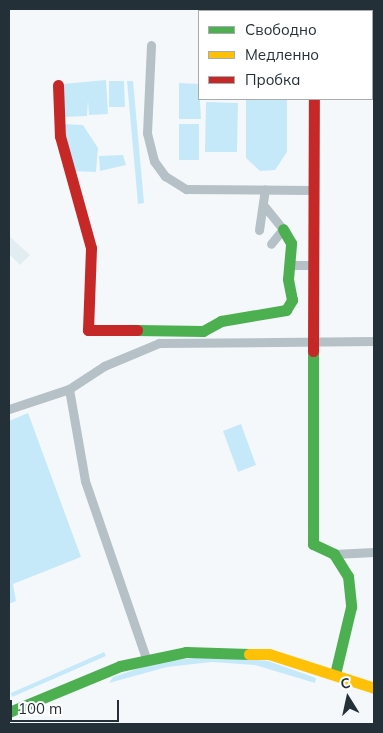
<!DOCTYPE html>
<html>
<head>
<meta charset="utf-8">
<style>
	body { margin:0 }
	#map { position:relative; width:383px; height:733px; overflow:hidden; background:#f4f8fa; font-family:Mulish,sans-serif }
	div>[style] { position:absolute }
	.built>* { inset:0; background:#e2edf2 }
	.green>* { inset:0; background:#c6e9f9 }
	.street>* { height:9px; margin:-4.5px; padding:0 4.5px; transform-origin:4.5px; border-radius:4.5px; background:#b5c1c6 }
	.fast>* { height:11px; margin:-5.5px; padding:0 5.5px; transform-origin:5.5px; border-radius:5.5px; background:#4caf50 }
	.slow>* { height:11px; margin:-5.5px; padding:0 5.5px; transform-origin:5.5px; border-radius:5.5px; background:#ffc107 }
	.jam>* { height:11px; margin:-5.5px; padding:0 5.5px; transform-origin:5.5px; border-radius:5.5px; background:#c62828 }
	span { translate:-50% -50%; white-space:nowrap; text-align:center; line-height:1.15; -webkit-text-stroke:5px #fff; paint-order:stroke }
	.frame { position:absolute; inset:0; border:10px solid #233037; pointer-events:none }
	.legend { position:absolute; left:198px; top:10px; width:175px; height:90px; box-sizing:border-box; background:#fff; border:1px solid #a7acaf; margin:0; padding:6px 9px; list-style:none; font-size:15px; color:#233037 }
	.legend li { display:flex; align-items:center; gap:10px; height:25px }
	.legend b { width:25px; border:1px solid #a7acaf }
	.north { position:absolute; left:323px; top:673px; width:50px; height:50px; -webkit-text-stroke:4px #fff; paint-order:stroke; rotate:350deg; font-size:14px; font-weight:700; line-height:20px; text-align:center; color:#233037 }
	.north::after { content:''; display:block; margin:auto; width:18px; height:22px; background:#233037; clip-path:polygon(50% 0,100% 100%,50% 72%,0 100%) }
	.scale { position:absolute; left:10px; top:700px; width:109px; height:22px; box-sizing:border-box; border:2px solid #233037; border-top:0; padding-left:6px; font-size:15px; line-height:18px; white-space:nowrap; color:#233037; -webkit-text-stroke:4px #fff; paint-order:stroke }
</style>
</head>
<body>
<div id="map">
	<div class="built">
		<i style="clip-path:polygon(9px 236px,30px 255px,20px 265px,9px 254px)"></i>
	</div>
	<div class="green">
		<i style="clip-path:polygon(106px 80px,108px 114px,89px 115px,88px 101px,87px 116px,63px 117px,63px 84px)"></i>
		<i style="clip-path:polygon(124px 81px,125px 107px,109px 107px,109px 81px)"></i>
		<i style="clip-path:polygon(127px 81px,133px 81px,144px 203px,138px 204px)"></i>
		<i style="clip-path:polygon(179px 83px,199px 84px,201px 119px,179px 119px)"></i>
		<i style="clip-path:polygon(246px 99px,287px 99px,287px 152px,275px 170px,260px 171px,246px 158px)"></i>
		<i style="clip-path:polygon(206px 102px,238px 103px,237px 152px,205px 152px)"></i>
		<i style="clip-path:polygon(64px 124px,83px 125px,98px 148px,96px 172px,72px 171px)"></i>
		<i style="clip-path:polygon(179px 124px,199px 124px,199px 160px,179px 160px)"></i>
		<i style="clip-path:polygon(123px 155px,126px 165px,100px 171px,99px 156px)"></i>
		<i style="clip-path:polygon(28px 413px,81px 557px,13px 584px,16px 601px,9px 604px,9px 421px)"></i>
		<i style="clip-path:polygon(241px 424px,256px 465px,238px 472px,223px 431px)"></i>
		<i style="clip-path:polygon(104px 652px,106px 656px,12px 697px,11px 693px)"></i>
		<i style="clip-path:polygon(213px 656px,268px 661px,316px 678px,315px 683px,255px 665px,212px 662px,167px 667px,109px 683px,113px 677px,158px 662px)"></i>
	</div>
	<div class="street">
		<i style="left:315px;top:11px;width:2px;rotate:-90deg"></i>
		<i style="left:151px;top:45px;width:88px;rotate:92.6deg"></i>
		<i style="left:147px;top:133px;width:29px;rotate:76deg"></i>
		<i style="left:154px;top:161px;width:19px;rotate:54deg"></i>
		<i style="left:165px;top:176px;width:25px;rotate:32deg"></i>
		<i style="left:186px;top:189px;width:126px;rotate:0.5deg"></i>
		<i style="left:265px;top:207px;width:28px;rotate:51deg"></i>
		<i style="left:283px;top:229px;width:19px;rotate:129deg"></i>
		<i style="left:259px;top:230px;width:41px;rotate:-81.7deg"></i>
		<i style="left:289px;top:265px;width:22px"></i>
		<i style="left:69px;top:389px;width:93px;rotate:80.1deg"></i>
		<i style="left:85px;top:481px;width:187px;rotate:71deg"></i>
		<i style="left:9px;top:409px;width:63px;rotate:-18.4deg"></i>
		<i style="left:69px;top:389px;width:42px;rotate:-33.3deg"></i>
		<i style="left:104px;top:366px;width:60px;rotate:-22.7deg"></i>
		<i style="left:159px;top:343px;width:215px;rotate:-0.5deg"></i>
		<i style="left:334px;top:554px;width:40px;rotate:-2.9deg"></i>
	</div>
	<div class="fast">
		<i style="left:137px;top:330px;width:66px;rotate:0.9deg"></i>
		<i style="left:203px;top:331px;width:21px;rotate:-29deg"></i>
		<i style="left:221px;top:321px;width:66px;rotate:-9.6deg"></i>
		<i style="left:286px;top:310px;width:12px;rotate:-59deg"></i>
		<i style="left:292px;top:300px;width:21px;rotate:-101deg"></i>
		<i style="left:288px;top:279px;width:36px;rotate:-85deg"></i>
		<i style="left:291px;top:243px;width:16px;rotate:-120deg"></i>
		<i style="left:313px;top:351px;width:193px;rotate:90deg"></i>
		<i style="left:313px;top:544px;width:23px;rotate:25deg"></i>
		<i style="left:334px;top:554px;width:26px;rotate:58deg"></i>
		<i style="left:348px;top:576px;width:31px;rotate:84deg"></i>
		<i style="left:351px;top:607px;width:69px;rotate:103.4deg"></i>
		<i style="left:9px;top:712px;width:120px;rotate:-22.5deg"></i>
		<i style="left:120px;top:666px;width:67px;rotate:-12deg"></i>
		<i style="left:186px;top:652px;width:63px;rotate:1.8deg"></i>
	</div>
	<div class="slow">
		<i style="left:249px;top:654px;width:20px"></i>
		<i style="left:269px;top:654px;width:110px;rotate:17.9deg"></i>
	</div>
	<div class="jam">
		<i style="left:58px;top:85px;width:51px;rotate:87.8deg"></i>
		<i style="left:60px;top:136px;width:116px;rotate:74.5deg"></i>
		<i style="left:91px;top:248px;width:82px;rotate:92.1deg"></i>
		<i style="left:88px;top:330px;width:49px"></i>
		<i style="left:313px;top:351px;width:252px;rotate:-89.8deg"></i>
	</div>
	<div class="frame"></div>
	<ul class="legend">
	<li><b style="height:6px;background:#4caf50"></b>Свободно</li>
	<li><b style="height:6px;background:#ffc107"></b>Медленно</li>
	<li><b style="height:6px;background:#c62828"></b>Пробка</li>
	</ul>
	<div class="north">С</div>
	<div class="scale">100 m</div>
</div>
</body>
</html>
